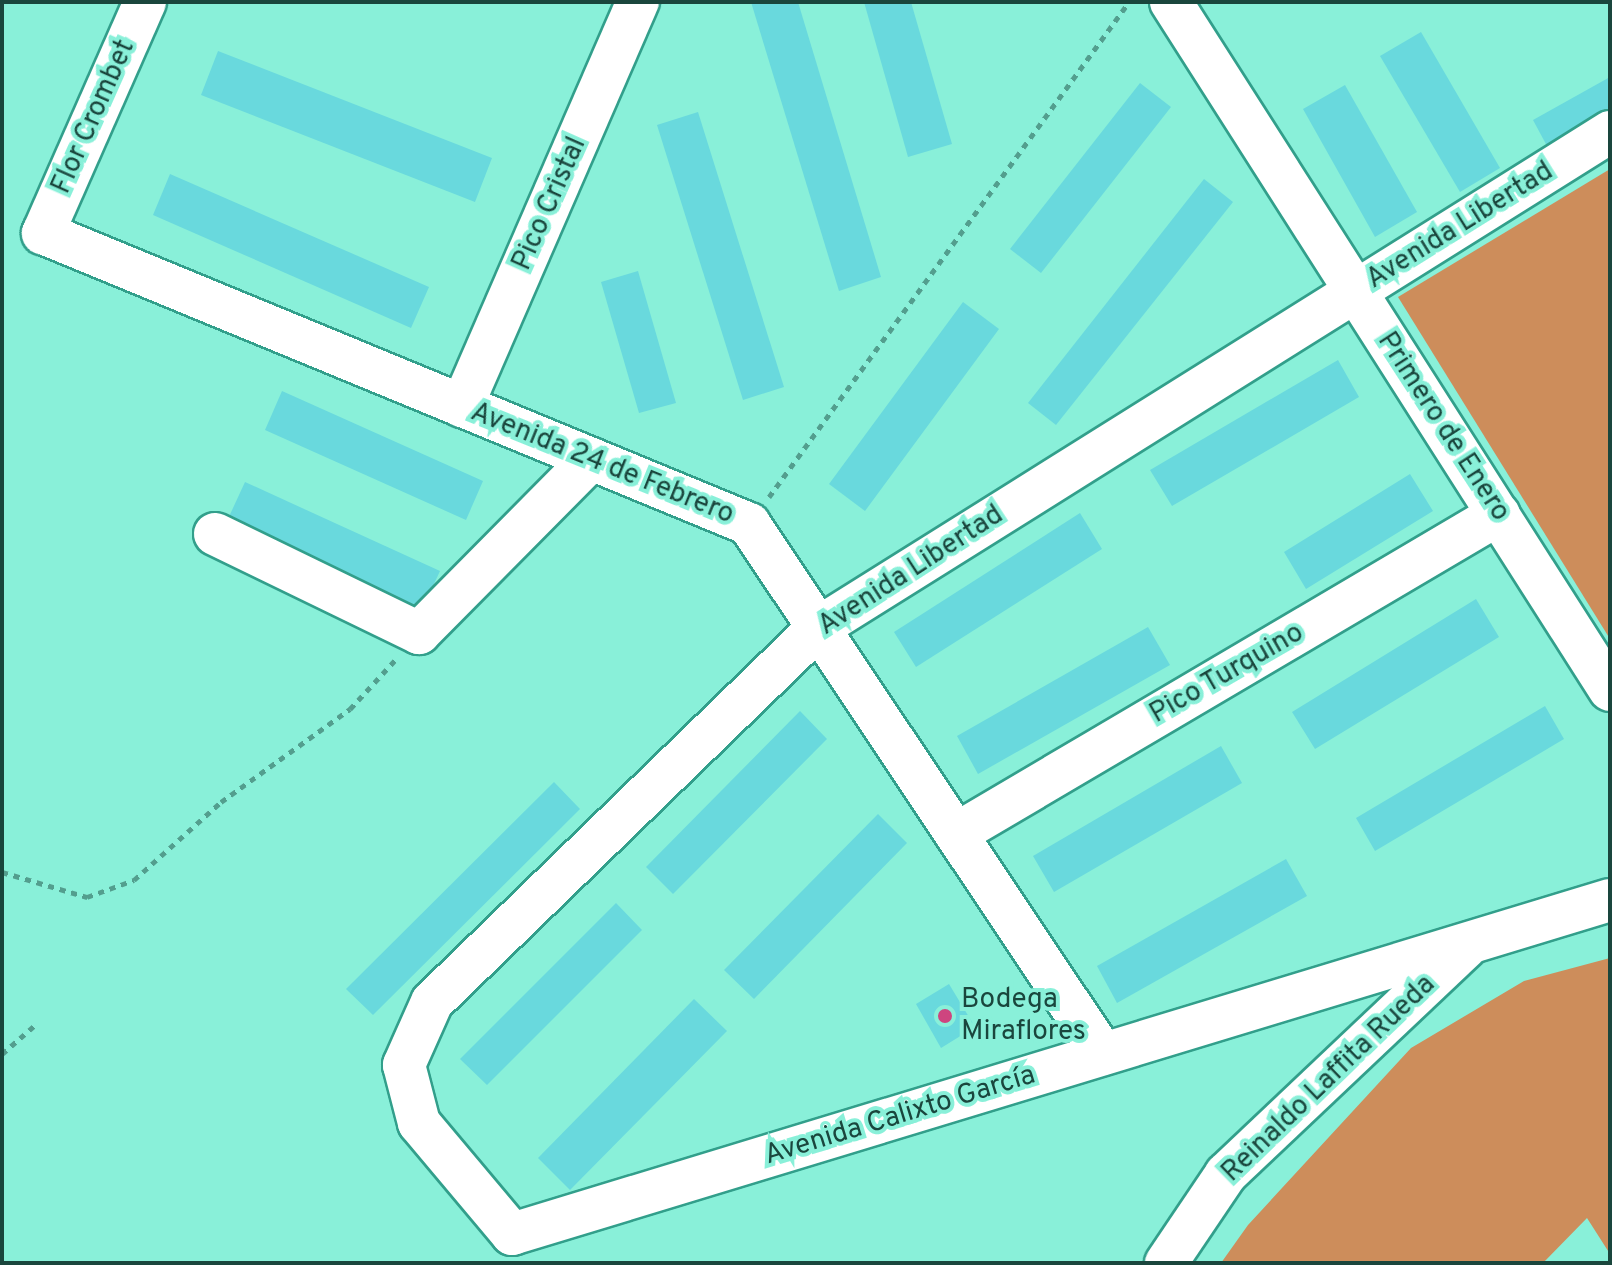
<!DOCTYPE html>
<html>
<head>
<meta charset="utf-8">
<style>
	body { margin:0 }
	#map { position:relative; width:1612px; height:1265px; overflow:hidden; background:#89f0d9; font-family:Overpass,sans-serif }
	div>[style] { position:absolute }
	.forest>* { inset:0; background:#cd8d5b }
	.building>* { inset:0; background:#69d9dd }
	.path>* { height:5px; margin-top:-2.5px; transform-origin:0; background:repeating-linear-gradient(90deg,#539e8e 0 6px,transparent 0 12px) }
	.roads { filter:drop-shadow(2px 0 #329f8b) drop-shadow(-2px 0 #329f8b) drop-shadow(0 2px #329f8b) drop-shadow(0 -2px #329f8b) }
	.minor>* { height:42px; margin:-21px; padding:0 21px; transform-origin:21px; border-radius:21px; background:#fff }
	.dots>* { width:22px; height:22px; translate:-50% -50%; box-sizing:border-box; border:4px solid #89f0d9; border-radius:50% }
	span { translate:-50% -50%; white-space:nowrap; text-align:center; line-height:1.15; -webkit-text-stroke:8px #89f0d9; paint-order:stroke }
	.street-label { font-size:28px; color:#1a463d }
	.poi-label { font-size:28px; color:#1a463d }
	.left { translate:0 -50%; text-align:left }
	.frame { position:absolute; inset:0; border:4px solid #1a463d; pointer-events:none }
</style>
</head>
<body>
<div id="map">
	<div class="forest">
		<i style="clip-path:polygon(1610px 169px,1610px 639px,1398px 297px)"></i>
		<i style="clip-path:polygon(1610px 958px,1610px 1254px,1587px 1218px,1543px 1263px,1221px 1263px,1248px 1225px,1411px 1048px,1524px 981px)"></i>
	</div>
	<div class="building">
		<i style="clip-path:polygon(751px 2px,798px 2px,881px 277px,839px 291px)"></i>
		<i style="clip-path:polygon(864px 2px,911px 2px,952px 144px,908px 157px)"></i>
		<i style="clip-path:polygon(1421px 32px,1500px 168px,1460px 192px,1380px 56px)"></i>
		<i style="clip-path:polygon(218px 51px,492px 158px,475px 202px,201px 95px)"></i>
		<i style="clip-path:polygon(1610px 77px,1610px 111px,1547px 146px,1533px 120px)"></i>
		<i style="clip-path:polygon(1140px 83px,1171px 107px,1041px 273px,1010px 249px)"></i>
		<i style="clip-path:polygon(1345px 85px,1417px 212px,1375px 237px,1303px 109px)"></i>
		<i style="clip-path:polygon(698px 112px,784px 387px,743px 400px,657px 125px)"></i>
		<i style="clip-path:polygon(170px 174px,429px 287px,411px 328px,153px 215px)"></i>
		<i style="clip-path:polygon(1204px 179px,1233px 202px,1056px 425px,1028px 403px)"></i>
		<i style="clip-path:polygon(638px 271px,676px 403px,639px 413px,601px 282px)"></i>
		<i style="clip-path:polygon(963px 302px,999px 329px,865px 511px,829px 484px)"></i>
		<i style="clip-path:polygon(1338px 360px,1359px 397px,1172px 506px,1150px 470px)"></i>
		<i style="clip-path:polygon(282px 391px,483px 481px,466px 520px,265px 430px)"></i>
		<i style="clip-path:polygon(1410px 474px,1433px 511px,1306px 589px,1284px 552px)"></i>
		<i style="clip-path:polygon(245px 482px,440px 571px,422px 610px,227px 521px)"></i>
		<i style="clip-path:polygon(1080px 513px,1102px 549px,916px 667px,894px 632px)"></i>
		<i style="clip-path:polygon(1476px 599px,1499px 637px,1315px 749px,1292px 712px)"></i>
		<i style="clip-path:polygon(1148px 627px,1170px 665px,978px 774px,957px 736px)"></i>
		<i style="clip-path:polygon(1545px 706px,1564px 739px,1375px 851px,1356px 818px)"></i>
		<i style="clip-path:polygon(800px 711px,827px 739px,673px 894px,646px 867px)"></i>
		<i style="clip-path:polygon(1221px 746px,1242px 783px,1054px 892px,1033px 856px)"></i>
		<i style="clip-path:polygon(554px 782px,580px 809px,373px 1015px,346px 989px)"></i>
		<i style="clip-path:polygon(878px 814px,907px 843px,754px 999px,724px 970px)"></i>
		<i style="clip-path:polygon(1286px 859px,1307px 896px,1117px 1003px,1097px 966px)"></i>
		<i style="clip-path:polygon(616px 903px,642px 930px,487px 1085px,460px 1059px)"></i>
		<i style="clip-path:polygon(949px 984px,975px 1027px,941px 1048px,916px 1004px)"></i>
		<i style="clip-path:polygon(694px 999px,727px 1031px,570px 1190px,538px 1158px)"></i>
	</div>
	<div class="path">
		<i style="left:769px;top:497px;width:612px;rotate:-53.97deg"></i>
		<i style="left:2px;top:872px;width:89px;rotate:16.4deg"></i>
		<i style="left:87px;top:897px;width:50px;rotate:-19.9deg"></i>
		<i style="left:134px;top:880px;width:117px;rotate:-41.9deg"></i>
		<i style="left:221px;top:802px;width:159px;rotate:-35.8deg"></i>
		<i style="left:350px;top:709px;width:69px;rotate:-47.3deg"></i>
		<i style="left:2px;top:1054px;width:43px;rotate:-41.2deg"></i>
	</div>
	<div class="roads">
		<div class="minor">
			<i style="left:145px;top:2px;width:253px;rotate:113.8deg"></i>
			<i style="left:43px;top:233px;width:764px;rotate:22.4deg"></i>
			<i style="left:749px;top:524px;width:637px;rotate:56.26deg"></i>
			<i style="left:1171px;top:2px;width:816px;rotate:57.46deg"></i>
			<i style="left:1610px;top:132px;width:934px;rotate:147.94deg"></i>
			<i style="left:818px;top:628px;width:537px;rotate:135.9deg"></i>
			<i style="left:432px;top:1002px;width:69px;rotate:114deg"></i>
			<i style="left:404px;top:1065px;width:60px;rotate:75.5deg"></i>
			<i style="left:419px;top:1123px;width:145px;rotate:50deg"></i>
			<i style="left:512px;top:1234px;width:1148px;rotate:-16.92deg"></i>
			<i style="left:462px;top:406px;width:441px;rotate:-66.5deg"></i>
			<i style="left:215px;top:534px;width:227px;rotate:25.9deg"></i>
			<i style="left:419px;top:633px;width:245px;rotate:-45.3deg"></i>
			<i style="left:956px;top:834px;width:630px;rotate:-30.51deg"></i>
			<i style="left:1166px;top:1263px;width:107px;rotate:-56deg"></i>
			<i style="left:1226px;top:1174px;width:329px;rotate:-43.4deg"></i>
		</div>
	</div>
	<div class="dots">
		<i style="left:945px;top:1016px;background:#ce457f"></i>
	</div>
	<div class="street-label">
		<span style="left:94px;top:117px;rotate:-66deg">Flor Crombet</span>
		<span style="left:550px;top:204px;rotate:-66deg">Pico Cristal</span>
		<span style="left:1460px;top:226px;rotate:-32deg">Avenida Libertad</span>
		<span style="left:1443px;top:427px;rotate:57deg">Primero de Enero</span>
		<span style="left:602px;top:464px;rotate:22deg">Avenida 24 de Febrero</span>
		<span style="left:911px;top:571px;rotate:-33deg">Avenida Libertad</span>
		<span style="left:1227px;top:674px;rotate:-30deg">Pico Turquino</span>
		<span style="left:1329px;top:1079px;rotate:-44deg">Reinaldo Laffita Rueda</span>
		<span style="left:900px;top:1116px;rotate:-17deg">Avenida Calixto García</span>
	</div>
	<div class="poi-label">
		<span class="left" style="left:961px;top:1016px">Bodega<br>Miraflores</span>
	</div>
	<div class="frame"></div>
</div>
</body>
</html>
